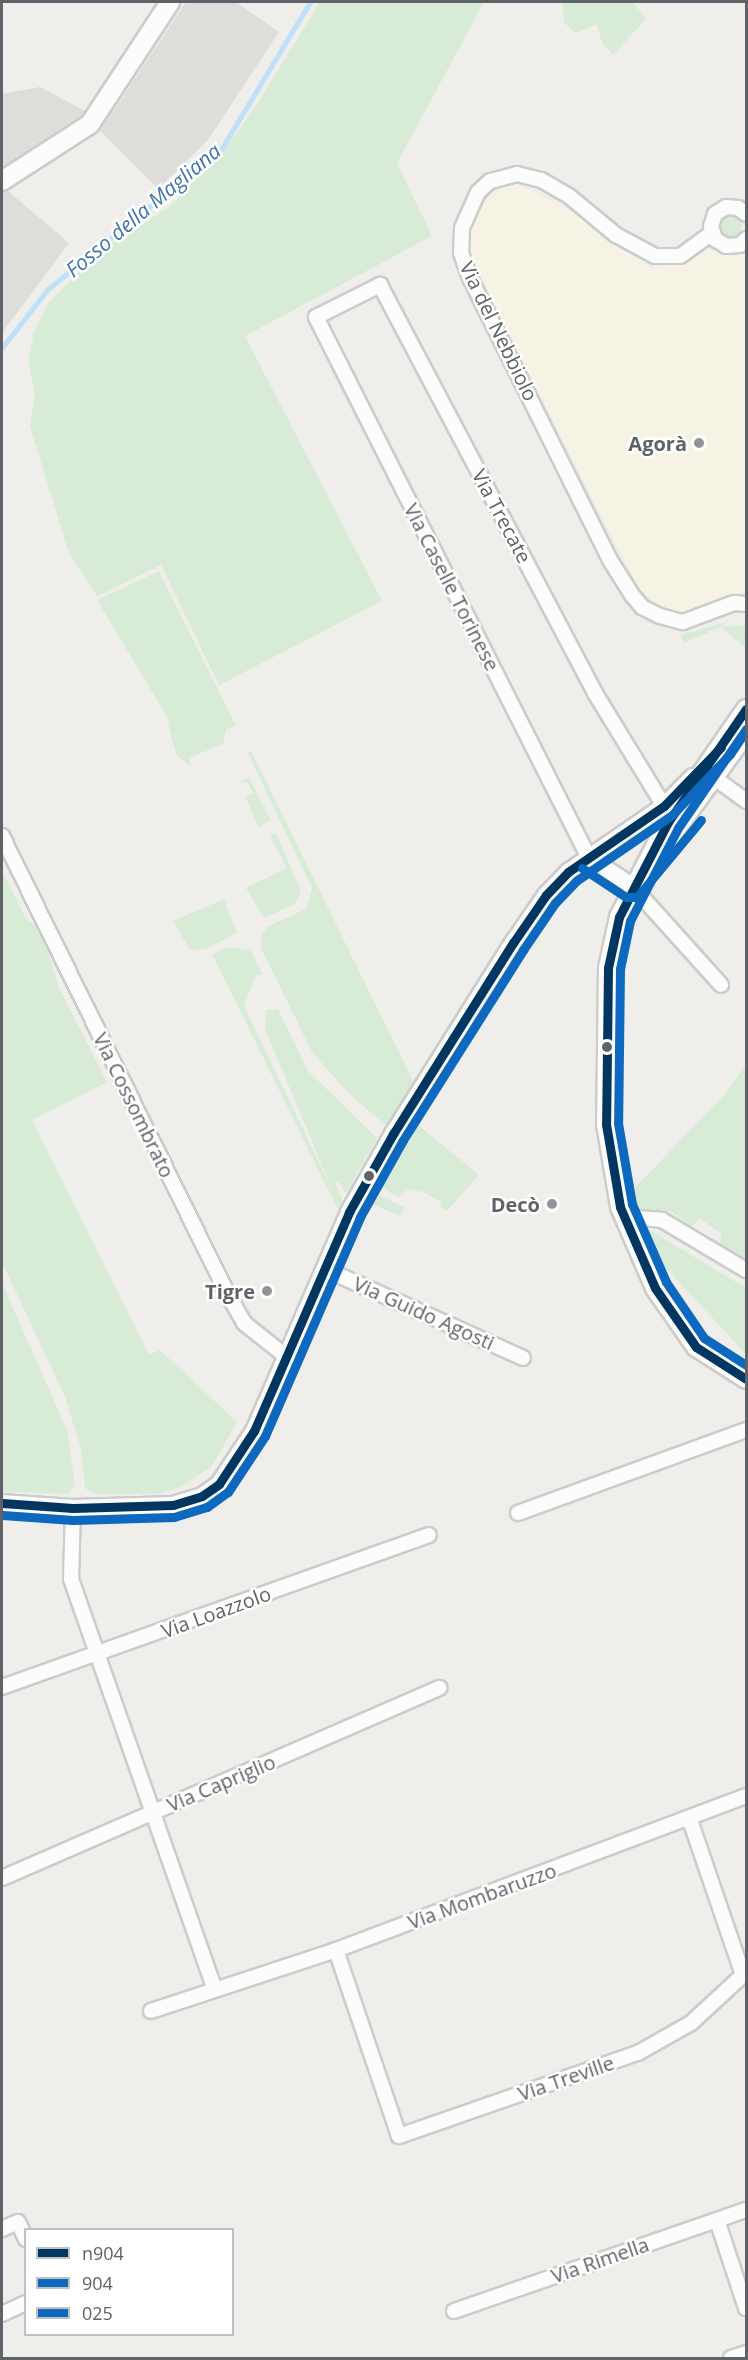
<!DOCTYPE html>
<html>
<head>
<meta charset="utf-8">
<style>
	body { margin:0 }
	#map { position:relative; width:748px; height:2360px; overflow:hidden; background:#efeeea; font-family:"Open Sans",sans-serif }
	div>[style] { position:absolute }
	.commercial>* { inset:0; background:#f7f3e4 }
	.industrial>* { inset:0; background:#dfddda }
	.green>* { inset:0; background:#d8ebd6 }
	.round { border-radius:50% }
	.stream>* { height:4.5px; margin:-2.25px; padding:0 2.25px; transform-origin:2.25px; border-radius:2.25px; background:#bfe0f9 }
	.roads { filter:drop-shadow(2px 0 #cbcccc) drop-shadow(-2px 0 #cbcccc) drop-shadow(0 2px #cbcccc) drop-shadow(0 -2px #cbcccc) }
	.minor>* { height:14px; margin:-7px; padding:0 7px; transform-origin:7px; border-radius:7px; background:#fdfcfc }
	.tertiary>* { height:16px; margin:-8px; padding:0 8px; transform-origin:8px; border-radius:8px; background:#fdfcfc }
	.secondary>* { height:18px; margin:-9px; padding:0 9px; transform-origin:9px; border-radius:9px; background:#fdfcfc }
	.bus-1>* { height:9px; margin:-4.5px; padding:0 4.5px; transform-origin:4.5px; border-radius:4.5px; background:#00365f }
	.bus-2>* { height:9px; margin:-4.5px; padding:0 4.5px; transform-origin:4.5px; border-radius:4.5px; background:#0c69bf }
	.bus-3>* { height:9px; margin:-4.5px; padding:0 4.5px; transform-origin:4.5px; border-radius:4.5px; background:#0c69bf }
	.dots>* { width:16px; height:16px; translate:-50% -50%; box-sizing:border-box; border:3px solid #fff; border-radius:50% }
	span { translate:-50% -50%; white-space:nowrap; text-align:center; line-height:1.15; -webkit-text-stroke:5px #fff; paint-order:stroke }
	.street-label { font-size:20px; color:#5f6368 }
	.poi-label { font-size:20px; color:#5f6368; font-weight:700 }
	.right { translate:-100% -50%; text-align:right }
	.water-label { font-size:21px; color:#4174aa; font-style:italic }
	.frame { position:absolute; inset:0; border:3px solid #5f6368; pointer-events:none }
	.legend { position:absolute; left:24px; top:2228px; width:210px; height:108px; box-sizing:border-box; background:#fff; border:2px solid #bfc1c3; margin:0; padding:8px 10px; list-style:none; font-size:18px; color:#5f6368 }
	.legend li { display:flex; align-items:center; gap:12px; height:30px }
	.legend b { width:30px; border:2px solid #bfc1c3 }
</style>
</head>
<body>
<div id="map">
	<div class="commercial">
		<i style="clip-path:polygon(512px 182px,574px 213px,653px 270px,706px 249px,727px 252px,746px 247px,746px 601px,721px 599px,699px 611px,680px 613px,658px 608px,640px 590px,472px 261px,469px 238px,475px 215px,486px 200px)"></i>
	</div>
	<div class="industrial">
		<i style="clip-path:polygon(186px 2px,236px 2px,279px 32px,208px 140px,158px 189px,100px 131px)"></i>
		<i style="clip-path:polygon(40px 87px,87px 112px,68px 132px,2px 173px,2px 94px)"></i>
		<i style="clip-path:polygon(2px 186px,69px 243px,2px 333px)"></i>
	</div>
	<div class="green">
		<i style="clip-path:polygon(320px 2px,484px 2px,397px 163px,432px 236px,245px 336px,382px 601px,219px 685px,161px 565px,97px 596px,69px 553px,30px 426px,35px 394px,28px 361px,34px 332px,49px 302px,104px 247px,168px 208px,220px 155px,256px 106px)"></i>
		<i style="clip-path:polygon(562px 2px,633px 2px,646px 19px,613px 55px,602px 43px,597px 24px,576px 33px,564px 23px)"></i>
		<i class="round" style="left:718px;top:214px;width:24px;height:24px"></i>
		<i style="clip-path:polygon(159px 571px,236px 726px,226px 730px,223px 744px,189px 758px,191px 767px,176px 754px,166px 715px,97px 600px)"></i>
		<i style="clip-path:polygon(727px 622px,722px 627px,746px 625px,746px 648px,720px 627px,684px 643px,680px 635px)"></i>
		<i style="clip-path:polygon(251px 751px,416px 1087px,387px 1126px,350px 1095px,312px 1052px,261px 948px,261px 936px,267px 927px,306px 909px,312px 888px,248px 753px)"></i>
		<i style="clip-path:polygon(249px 777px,271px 821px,258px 827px,246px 797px,253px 793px,248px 783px,239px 782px)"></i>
		<i style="clip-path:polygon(276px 833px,301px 891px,295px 904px,264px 918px,246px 888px,287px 868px,270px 836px)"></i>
		<i style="clip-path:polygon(2px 870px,26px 919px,35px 925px,47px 947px,59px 988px,107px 1082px,32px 1120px,149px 1355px,160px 1350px,237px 1422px,212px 1466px,183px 1486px,159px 1494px,94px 1494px,85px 1488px,81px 1449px,65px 1397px,2px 1262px)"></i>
		<i style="clip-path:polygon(224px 899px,237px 933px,205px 949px,190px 950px,173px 921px)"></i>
		<i style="clip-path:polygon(228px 947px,251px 951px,260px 970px,262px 975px,256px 975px,244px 1006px,334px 1194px,265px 1029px,266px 1010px,278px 1009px,308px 1071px,377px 1138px,346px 1193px,338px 1181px,335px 1182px,342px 1199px,339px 1211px,212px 954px)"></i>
		<i style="clip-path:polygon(746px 1066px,746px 1262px,719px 1245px,722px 1234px,699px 1218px,692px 1226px,670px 1211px,651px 1210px,636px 1215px,627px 1196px,724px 1095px)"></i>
		<i style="clip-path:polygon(413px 1121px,479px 1175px,447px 1211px,440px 1206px,441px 1202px,423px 1192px,408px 1189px,398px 1197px,374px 1182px)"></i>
		<i style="clip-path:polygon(369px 1191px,405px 1207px,400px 1216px,365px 1201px)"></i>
		<i style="clip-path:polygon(641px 1225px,746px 1288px,746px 1354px,651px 1252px)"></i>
		<i style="clip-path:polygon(2px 1283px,67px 1430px,75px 1484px,69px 1494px,2px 1492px)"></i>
	</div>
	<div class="stream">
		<i style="left:2px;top:348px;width:75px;rotate:-52.1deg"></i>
		<i style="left:48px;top:289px;width:224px;rotate:-39deg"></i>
		<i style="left:222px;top:148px;width:170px;rotate:-58.9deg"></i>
	</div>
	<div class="roads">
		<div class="minor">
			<i style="left:746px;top:214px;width:10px;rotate:-143deg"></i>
			<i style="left:738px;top:208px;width:12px;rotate:-175deg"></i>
			<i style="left:726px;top:207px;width:13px;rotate:148deg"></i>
			<i style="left:715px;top:214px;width:13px;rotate:108deg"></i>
			<i style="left:711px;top:226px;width:14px;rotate:73deg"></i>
			<i style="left:715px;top:239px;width:13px;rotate:32deg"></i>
			<i style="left:726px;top:246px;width:14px;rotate:-4deg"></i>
			<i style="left:740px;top:245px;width:8px;rotate:-45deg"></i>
			<i style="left:712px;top:233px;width:39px;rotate:144deg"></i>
			<i style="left:680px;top:256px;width:25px;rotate:180deg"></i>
			<i style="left:655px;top:256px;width:44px;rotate:-151.7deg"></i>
			<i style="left:616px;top:235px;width:61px;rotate:-140.3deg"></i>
			<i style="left:569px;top:196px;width:32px;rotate:-150deg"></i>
			<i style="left:541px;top:180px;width:25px;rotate:-166deg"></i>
			<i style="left:517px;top:174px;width:28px;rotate:165deg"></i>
			<i style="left:490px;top:181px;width:16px;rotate:137deg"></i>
			<i style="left:478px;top:192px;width:39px;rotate:114deg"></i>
			<i style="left:462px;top:228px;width:25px;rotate:92deg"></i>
			<i style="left:461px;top:253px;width:29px;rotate:70deg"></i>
			<i style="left:471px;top:280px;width:313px;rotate:63.6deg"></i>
			<i style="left:610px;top:560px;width:41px;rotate:57.8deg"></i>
			<i style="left:632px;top:595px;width:16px;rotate:50deg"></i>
			<i style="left:642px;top:607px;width:20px;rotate:27deg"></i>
			<i style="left:660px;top:616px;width:24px;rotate:15deg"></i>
			<i style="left:683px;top:622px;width:54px;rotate:-20.4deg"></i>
			<i style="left:734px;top:603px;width:12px;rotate:5deg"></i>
			<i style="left:716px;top:779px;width:37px;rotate:36deg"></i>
			<i style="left:2px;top:836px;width:509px;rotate:63.79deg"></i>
			<i style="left:227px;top:1293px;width:34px;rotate:60deg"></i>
			<i style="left:244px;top:1323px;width:56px;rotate:38.5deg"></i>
			<i style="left:589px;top:858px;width:606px;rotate:-116.78deg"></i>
			<i style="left:316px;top:317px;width:72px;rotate:-26.6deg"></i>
			<i style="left:380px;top:285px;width:461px;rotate:62.2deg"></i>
			<i style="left:595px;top:693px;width:132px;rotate:58.6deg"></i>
			<i style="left:632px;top:886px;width:133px;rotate:48deg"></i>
			<i style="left:623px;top:1217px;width:39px;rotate:4deg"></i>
			<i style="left:662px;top:1220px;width:98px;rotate:30.8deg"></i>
			<i style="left:325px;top:1269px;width:217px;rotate:24.2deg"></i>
			<i style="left:73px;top:1508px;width:71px;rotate:91.6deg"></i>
			<i style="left:71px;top:1579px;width:433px;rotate:70.7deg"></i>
			<i style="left:518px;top:1513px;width:243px;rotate:-20deg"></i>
			<i style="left:2px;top:1687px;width:453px;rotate:-19.6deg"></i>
			<i style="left:2px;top:1878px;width:477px;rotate:-23.5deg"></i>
			<i style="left:336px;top:1950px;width:196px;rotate:71.3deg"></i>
			<i style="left:399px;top:2136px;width:253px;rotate:-19.2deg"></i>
			<i style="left:638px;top:2053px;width:61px;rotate:-29.5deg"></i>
			<i style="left:691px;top:2023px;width:71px;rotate:-42.7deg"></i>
			<i style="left:743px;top:1975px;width:164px;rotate:-108.9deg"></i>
			<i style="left:151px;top:2011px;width:195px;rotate:-18.2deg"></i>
			<i style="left:336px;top:1950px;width:438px;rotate:-20.6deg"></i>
			<i style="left:717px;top:2220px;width:93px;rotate:71.8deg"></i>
			<i style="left:2px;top:2229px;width:17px;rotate:-24deg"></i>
			<i style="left:18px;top:2222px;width:19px;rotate:65deg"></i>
			<i style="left:454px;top:2311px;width:309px;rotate:-19.1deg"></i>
			<i style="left:2px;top:2314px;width:26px;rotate:-25deg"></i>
			<i style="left:731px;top:2358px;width:16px;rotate:-18deg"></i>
		</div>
		<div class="tertiary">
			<i style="left:589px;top:858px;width:51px;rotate:33.1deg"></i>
			<i style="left:2px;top:1503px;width:71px;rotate:4deg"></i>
			<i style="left:73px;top:1508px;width:100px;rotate:-1.7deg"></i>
			<i style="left:173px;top:1505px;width:30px;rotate:-17deg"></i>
			<i style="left:202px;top:1496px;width:21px;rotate:-35deg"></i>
			<i style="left:219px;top:1484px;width:64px;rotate:-56.6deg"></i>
			<i style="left:254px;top:1431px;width:239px;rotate:-66.5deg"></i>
			<i style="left:349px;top:1212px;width:90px;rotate:-60.6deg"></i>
			<i style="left:393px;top:1134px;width:226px;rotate:-57.9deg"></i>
			<i style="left:513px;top:943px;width:58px;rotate:-55.5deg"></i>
			<i style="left:546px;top:895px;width:32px;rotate:-46deg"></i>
			<i style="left:568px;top:872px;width:116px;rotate:-34.5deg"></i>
			<i style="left:664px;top:806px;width:41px;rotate:-45deg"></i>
		</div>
		<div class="secondary">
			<i style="left:2px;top:181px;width:105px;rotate:-32.9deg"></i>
			<i style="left:90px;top:124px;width:146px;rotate:-56.7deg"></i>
			<i style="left:746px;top:709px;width:137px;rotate:124.6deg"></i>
			<i style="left:668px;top:822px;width:107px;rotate:117.3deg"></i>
			<i style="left:619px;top:917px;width:52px;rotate:102.2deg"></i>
			<i style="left:608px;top:968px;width:156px;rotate:90.7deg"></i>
			<i style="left:606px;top:1124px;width:84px;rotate:80.4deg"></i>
			<i style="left:620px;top:1207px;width:88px;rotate:66.6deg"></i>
			<i style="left:655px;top:1288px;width:72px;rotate:55.2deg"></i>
			<i style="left:696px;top:1347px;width:59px;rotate:32.6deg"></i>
			<i style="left:663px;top:847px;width:141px;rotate:-53.9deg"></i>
		</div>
	</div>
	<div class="bus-1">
		<i style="left:746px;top:709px;width:137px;rotate:124.6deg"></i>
		<i style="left:668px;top:822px;width:107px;rotate:117.3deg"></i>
		<i style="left:619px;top:917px;width:52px;rotate:102.2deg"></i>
		<i style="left:608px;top:968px;width:156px;rotate:90.7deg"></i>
		<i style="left:606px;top:1124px;width:84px;rotate:80.4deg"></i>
		<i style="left:620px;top:1207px;width:88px;rotate:66.6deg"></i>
		<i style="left:655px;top:1288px;width:72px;rotate:55.2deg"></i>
		<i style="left:696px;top:1347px;width:59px;rotate:32.6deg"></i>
		<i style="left:2px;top:1503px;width:71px;rotate:4deg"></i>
		<i style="left:73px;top:1508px;width:100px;rotate:-1.7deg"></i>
		<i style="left:173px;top:1505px;width:30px;rotate:-17deg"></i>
		<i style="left:202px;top:1496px;width:21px;rotate:-35deg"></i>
		<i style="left:219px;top:1484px;width:64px;rotate:-56.6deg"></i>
		<i style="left:254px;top:1431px;width:239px;rotate:-66.5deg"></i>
		<i style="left:349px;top:1212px;width:90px;rotate:-60.6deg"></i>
		<i style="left:393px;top:1134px;width:226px;rotate:-57.9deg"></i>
		<i style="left:513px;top:943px;width:58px;rotate:-55.5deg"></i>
		<i style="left:546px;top:895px;width:32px;rotate:-46deg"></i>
		<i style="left:568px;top:872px;width:116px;rotate:-34.5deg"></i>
		<i style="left:664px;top:806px;width:82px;rotate:-46deg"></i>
	</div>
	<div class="bus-2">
		<i style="left:582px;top:868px;width:53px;rotate:33.4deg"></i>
		<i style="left:626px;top:897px;width:11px"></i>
		<i style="left:637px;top:897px;width:100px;rotate:-50.3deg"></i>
		<i style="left:2px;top:1515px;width:71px;rotate:4deg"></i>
		<i style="left:73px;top:1520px;width:101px;rotate:-1.7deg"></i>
		<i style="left:174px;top:1517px;width:34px;rotate:-17deg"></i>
		<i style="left:207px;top:1507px;width:26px;rotate:-36deg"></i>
		<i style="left:228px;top:1492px;width:67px;rotate:-56.5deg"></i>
		<i style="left:265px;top:1436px;width:239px;rotate:-66.5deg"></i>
		<i style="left:360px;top:1217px;width:88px;rotate:-60.8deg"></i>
		<i style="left:403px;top:1140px;width:225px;rotate:-57.7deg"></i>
		<i style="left:523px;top:950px;width:57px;rotate:-55.8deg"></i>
		<i style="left:555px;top:903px;width:30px;rotate:-46deg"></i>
		<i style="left:576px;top:881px;width:116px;rotate:-34.5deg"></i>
		<i style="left:672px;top:815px;width:84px;rotate:-46.4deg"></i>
		<i style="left:730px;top:754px;width:29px;rotate:-56deg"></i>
	</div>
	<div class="bus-3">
		<i style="left:746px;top:729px;width:120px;rotate:124.5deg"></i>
		<i style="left:678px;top:828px;width:105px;rotate:117.3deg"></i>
		<i style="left:630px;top:921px;width:49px;rotate:101.8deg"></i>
		<i style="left:620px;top:969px;width:154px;rotate:90.7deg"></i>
		<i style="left:618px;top:1123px;width:82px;rotate:80.2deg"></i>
		<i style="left:632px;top:1204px;width:85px;rotate:66.4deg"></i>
		<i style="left:666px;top:1282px;width:68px;rotate:55.8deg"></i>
		<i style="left:704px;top:1338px;width:50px;rotate:32.7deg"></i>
	</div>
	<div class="dots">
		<i style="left:699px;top:443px;background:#919496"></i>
		<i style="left:607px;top:1047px;background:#5f6368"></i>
		<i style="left:369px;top:1176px;background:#5f6368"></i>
		<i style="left:552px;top:1204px;background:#919496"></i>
		<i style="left:267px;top:1291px;background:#919496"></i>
	</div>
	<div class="street-label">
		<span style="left:499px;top:331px;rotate:64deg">Via del Nebbiolo</span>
		<span style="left:502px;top:516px;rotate:62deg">Via Trecate</span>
		<span style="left:452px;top:587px;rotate:63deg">Via Caselle Torinese</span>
		<span style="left:134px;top:1105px;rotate:64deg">Via Cossombrato</span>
		<span style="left:424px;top:1313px;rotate:24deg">Via Guido Agosti</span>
		<span style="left:216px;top:1612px;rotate:-20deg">Via Loazzolo</span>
		<span style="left:221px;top:1783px;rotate:-23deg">Via Capriglio</span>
		<span style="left:482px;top:1896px;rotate:-20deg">Via Mombaruzzo</span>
		<span style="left:566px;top:2078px;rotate:-19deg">Via Treville</span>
		<span style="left:600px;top:2260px;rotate:-19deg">Via Rimella</span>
	</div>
	<div class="poi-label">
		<span class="right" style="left:687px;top:443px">Agorà</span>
		<span class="right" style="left:540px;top:1204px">Decò</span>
		<span class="right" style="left:255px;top:1291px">Tigre</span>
	</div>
	<div class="water-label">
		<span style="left:143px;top:210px;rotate:-40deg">Fosso della Magliana</span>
	</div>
	<div class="frame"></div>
	<ul class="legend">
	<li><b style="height:8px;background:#00365f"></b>n904</li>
	<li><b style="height:8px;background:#0c69bf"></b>904</li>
	<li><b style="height:8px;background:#0c69bf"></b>025</li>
	</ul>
</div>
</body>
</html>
